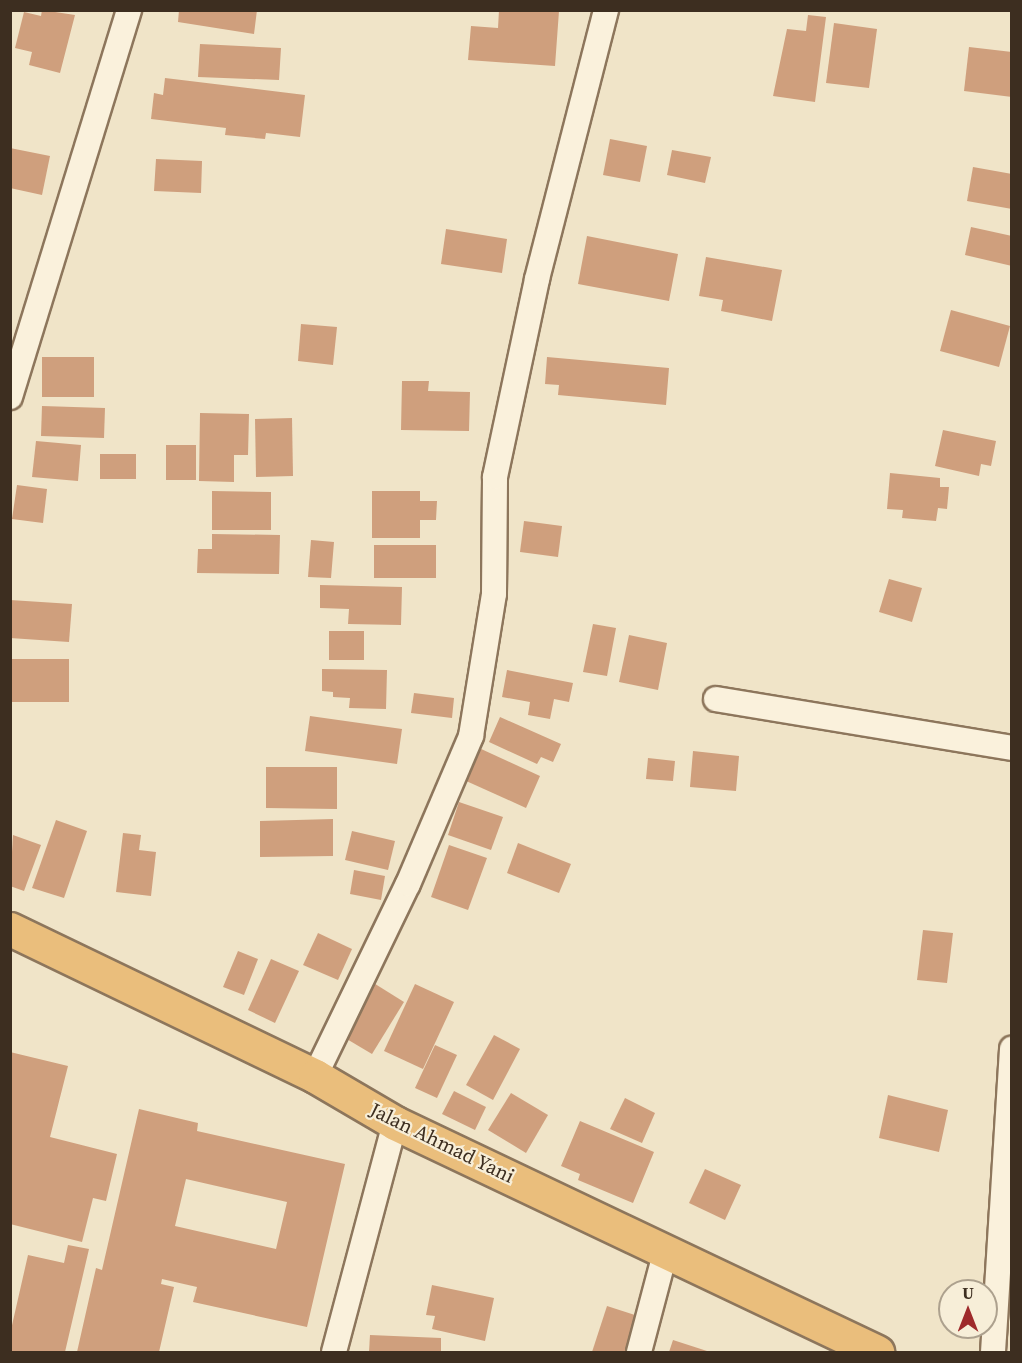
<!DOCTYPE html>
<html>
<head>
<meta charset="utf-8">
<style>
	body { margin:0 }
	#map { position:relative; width:1022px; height:1363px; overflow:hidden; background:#f0e4c8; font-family:"Source Serif 4",serif }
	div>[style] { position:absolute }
	.building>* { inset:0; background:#cf9f7d }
	.roads { filter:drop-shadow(2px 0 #8d765c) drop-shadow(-2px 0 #8d765c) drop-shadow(0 2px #8d765c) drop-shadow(0 -2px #8d765c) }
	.minor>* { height:24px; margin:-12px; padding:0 12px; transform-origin:12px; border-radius:12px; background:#faf1dc }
	.trunk>* { height:33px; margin:-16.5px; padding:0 16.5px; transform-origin:16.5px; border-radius:16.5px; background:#eabe7c }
	span { translate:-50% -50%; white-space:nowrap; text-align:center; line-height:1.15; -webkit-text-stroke:4.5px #f7eed8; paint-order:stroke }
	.street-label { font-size:20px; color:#3d2e20 }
	.frame { position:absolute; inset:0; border:12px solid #3d2e20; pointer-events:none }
	.north { position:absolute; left:938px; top:1279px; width:60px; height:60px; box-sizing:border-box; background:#f7eed8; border:2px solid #ada18e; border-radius:50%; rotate:0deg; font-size:16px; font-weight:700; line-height:24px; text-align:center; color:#3d2e20 }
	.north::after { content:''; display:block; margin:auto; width:21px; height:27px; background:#9e2a2b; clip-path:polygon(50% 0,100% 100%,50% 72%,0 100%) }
</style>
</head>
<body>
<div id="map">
	<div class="building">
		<i style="clip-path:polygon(42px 10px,75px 15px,60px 73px,29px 65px,32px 52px,15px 48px,24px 12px,41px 16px)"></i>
		<i style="clip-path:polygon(179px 10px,257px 10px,254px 34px,178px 22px)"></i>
		<i style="clip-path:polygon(499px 10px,559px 11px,555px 66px,468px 60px,471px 26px,498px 28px)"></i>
		<i style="clip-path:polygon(808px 15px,826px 17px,815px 102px,773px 96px,787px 29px,806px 31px)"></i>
		<i style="clip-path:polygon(834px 23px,877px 29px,869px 88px,826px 83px)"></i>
		<i style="clip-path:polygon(200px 44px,281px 48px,279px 80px,198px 77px)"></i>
		<i style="clip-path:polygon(969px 47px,1012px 52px,1012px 97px,964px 91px)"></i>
		<i style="clip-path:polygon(165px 78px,305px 95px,300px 137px,266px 133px,265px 139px,225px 135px,226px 128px,151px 119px,154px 93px,163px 95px)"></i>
		<i style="clip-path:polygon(610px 139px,647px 146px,640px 182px,603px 175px)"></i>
		<i style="clip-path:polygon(10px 148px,50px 156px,42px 195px,10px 188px)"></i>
		<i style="clip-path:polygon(672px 150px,711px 157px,705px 183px,667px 175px)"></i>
		<i style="clip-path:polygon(156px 159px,202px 161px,201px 193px,154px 191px)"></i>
		<i style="clip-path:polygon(973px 167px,1012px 174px,1012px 209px,967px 201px)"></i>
		<i style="clip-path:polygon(971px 227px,1012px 236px,1012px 266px,965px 255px)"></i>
		<i style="clip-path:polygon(446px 229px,507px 239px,502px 273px,441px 264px)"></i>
		<i style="clip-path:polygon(587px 236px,678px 254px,669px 301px,578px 284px)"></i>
		<i style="clip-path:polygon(706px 257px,782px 270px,772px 321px,721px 311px,723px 300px,699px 296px)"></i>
		<i style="clip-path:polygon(951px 310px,1010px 326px,999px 367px,940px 351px)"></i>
		<i style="clip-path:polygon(301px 324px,337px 327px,333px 365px,298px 361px)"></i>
		<i style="clip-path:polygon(42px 357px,94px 357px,94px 397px,42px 397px)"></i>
		<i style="clip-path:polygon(547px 357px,669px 368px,666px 405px,558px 395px,559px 385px,545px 384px)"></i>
		<i style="clip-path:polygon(402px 381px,429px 381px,428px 391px,470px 392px,469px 431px,401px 430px)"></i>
		<i style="clip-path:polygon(42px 406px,105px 408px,104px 438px,41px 436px)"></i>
		<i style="clip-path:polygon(200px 413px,249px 414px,248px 455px,234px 455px,234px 482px,199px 481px)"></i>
		<i style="clip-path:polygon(292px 418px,293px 476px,256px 477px,255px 419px)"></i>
		<i style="clip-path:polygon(943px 430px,996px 441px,991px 466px,981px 464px,979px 476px,935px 466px)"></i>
		<i style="clip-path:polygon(36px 441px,81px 445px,78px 481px,32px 477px)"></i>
		<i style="clip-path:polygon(166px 445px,196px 445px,196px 480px,166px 480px)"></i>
		<i style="clip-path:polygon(100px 454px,136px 454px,136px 479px,100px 479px)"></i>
		<i style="clip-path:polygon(890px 473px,940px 478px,940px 487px,949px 487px,947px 509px,938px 508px,936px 521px,902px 518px,903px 510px,887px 509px)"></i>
		<i style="clip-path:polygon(17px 485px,47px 489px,43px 523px,12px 519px)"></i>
		<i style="clip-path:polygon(212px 491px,271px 492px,271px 530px,212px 530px)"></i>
		<i style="clip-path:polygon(372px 491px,420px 491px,420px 501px,437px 501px,436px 520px,420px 520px,420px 538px,372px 538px)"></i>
		<i style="clip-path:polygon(524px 521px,562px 526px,558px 557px,520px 552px)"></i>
		<i style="clip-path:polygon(212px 534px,280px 535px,279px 574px,197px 573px,198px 549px,212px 549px)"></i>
		<i style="clip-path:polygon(311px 540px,334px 542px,331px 578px,308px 577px)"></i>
		<i style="clip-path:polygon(374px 545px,436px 545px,436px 578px,374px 578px)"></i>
		<i style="clip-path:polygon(889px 579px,922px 588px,912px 622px,879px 612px)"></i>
		<i style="clip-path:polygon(320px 585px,402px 587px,401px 625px,348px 624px,349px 609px,320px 608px)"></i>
		<i style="clip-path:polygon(10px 600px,72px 604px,69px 642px,10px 638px)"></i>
		<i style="clip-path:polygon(593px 624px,616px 628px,607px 676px,583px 672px)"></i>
		<i style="clip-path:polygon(329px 631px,364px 631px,364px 660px,329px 660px)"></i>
		<i style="clip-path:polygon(629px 635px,667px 643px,658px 690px,619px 682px)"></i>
		<i style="clip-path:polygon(10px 659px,69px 659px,69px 702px,10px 702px)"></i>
		<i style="clip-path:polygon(322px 669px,387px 670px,386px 709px,349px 708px,350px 698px,333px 697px,333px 692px,322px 691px)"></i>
		<i style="clip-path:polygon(507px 670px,573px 683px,569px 702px,554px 699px,550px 719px,528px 715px,530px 702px,502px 697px)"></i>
		<i style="clip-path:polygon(414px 693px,454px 698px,452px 718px,411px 713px)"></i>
		<i style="clip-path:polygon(310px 716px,402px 729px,397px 764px,305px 751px)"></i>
		<i style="clip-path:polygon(500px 717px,561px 744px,553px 762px,541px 757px,537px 764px,489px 742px)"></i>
		<i style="clip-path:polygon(479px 748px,540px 776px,526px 808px,464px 780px)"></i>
		<i style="clip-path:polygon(693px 751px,739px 756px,736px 791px,690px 787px)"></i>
		<i style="clip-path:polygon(648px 758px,675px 761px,673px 781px,646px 779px)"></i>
		<i style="clip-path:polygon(266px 767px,337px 767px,337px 809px,266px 808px)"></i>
		<i style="clip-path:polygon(459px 802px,503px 817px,491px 850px,448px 835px)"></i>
		<i style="clip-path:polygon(333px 819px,333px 856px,260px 857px,260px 821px)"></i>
		<i style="clip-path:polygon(56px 820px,87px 831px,64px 898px,32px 888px)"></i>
		<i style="clip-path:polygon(352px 831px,395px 841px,388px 870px,345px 860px)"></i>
		<i style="clip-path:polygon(123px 833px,141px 835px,139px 850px,156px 852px,151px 896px,116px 892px)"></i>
		<i style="clip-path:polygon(13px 835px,41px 845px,24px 891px,10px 886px)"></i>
		<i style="clip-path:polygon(518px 843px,571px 864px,559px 893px,507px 873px)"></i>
		<i style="clip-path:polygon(449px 845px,487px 858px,468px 910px,431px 897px)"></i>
		<i style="clip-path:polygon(354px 870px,385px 876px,381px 900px,350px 894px)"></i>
		<i style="clip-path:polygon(923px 930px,953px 933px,947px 983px,917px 980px)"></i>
		<i style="clip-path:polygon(318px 933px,352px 949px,338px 980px,303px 965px)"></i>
		<i style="clip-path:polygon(238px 951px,258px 959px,244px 995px,223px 987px)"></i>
		<i style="clip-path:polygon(271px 959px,299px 971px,275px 1023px,248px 1010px)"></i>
		<i style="clip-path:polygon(372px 982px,404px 1002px,372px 1054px,340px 1035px)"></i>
		<i style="clip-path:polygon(415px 984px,454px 1002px,423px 1069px,384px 1051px)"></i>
		<i style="clip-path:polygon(494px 1035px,520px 1049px,493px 1100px,466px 1085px)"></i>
		<i style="clip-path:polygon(435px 1045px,457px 1055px,437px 1098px,415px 1088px)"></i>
		<i style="clip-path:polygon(10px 1052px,68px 1066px,50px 1137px,117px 1154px,106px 1201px,93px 1198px,82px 1242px,10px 1224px)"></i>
		<i style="clip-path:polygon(454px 1091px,486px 1107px,475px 1130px,442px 1114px)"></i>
		<i style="clip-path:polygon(511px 1093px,548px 1115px,526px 1153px,488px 1130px)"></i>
		<i style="clip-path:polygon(888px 1095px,948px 1110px,939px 1152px,879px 1138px)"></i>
		<i style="clip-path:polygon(625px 1098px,655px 1113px,642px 1143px,610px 1129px)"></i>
		<i style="clip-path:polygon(evenodd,139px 1109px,198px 1123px,197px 1131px,345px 1164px,307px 1327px,193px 1302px,197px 1287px,162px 1279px,161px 1284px,174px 1287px,159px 1352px,77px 1352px,96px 1268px,102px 1270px,139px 1109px,186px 1179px,287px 1202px,276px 1249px,175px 1226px,186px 1179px)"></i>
		<i style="clip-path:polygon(580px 1121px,654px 1152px,633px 1203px,578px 1180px,580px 1174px,561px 1166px)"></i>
		<i style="clip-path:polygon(705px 1169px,741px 1185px,725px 1220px,689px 1203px)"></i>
		<i style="clip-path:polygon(68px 1245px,89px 1249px,65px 1352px,10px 1352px,10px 1334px,28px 1255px,64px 1263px)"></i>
		<i style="clip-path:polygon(432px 1285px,494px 1298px,485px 1341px,432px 1329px,435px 1316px,426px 1315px)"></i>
		<i style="clip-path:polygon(607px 1306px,638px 1316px,627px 1352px,592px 1352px)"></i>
		<i style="clip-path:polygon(370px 1335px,441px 1338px,441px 1352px,369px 1352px)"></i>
		<i style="clip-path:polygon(673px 1340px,707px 1351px,707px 1352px,669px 1352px)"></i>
	</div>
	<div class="roads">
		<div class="minor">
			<i style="left:10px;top:397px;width:405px;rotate:-72.9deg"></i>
			<i style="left:716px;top:699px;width:300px;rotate:9.4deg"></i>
			<i style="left:315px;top:1076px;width:213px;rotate:-64.2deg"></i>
			<i style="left:408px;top:884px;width:161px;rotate:-66.9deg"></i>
			<i style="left:471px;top:736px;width:144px;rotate:-80.8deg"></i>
			<i style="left:494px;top:594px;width:117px;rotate:-89.5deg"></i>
			<i style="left:495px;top:477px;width:202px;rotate:-78deg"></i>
			<i style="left:537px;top:279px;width:278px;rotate:-75.6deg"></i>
			<i style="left:334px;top:1352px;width:237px;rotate:-75.1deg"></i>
			<i style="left:639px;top:1352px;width:106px;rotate:-75.2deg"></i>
			<i style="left:993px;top:1352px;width:304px;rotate:-86.4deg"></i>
		</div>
		<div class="trunk">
			<i style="left:10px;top:929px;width:339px;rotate:25.7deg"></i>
			<i style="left:315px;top:1076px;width:93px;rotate:30.4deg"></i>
			<i style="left:395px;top:1123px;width:534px;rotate:25.41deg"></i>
		</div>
	</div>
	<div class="street-label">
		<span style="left:442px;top:1143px;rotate:26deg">Jalan Ahmad Yani</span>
	</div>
	<div class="frame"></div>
	<div class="north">U</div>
</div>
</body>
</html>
